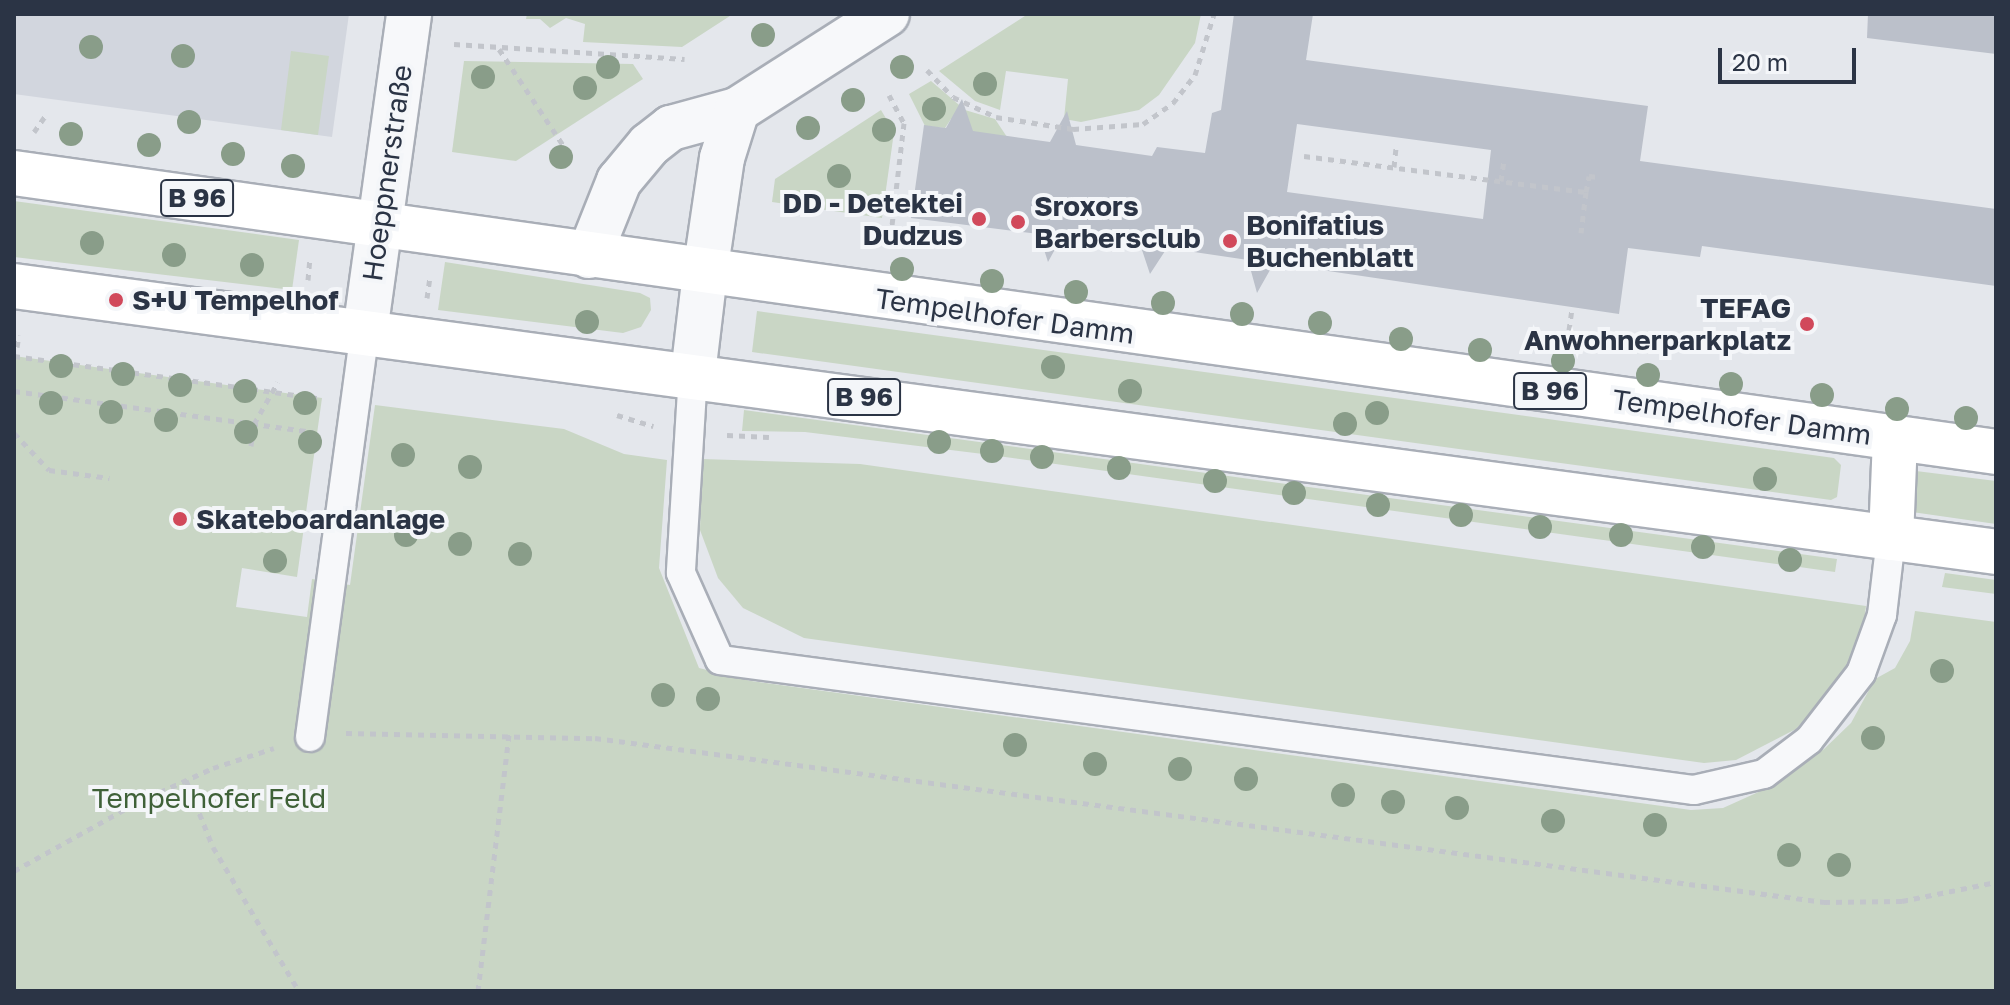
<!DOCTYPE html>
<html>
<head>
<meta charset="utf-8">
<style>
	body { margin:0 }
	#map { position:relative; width:2010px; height:1005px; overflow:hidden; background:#e4e7ec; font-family:"Golos Text",sans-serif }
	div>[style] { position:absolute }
	.built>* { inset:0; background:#d2d6de }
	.green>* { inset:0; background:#c9d6c5 }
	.building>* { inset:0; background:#bbc0ca }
	.path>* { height:5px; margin-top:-2.5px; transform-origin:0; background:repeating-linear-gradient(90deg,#c2c5cb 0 6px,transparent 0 12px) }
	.roads { filter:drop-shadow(2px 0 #a9aeb7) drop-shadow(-2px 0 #a9aeb7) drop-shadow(0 2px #a9aeb7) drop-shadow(0 -2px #a9aeb7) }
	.service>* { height:28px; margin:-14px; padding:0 14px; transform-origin:14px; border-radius:14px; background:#f7f8fa }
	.minor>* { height:44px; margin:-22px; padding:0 22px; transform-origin:22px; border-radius:22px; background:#f7f8fa }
	.tertiary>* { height:44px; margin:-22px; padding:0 22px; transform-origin:22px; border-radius:22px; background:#f7f8fa }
	.primary>* { height:44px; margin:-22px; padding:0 22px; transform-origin:22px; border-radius:22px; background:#fff }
	.trees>* { width:24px; height:24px; margin:-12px; border-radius:50%; background:#899d89 }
	.dots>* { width:22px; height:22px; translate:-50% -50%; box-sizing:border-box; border:4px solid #f4f6f9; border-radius:50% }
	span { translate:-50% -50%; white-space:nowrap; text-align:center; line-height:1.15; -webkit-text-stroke:8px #f4f6f9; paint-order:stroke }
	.shield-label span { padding:2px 6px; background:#f4f6f9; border:2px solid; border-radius:6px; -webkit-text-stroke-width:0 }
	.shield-label { font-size:26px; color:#2b3445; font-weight:700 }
	.street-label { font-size:28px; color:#2b3445 }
	.poi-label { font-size:28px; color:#2b3445; font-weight:700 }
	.right { translate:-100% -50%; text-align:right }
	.left { translate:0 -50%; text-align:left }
	.park-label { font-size:28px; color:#3f6138 }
	.frame { position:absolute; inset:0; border:16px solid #2b3445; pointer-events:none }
	.scale { position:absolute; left:1718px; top:48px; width:138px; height:36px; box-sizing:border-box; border:4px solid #2b3445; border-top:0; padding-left:10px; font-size:24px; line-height:28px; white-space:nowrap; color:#2b3445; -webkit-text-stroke:6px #f4f6f9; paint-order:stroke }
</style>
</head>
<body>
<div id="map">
	<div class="built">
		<i style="clip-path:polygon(14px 14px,349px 14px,332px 137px,14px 94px)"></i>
	</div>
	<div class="green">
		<i style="clip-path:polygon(527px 14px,733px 14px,682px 47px,583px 42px,585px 24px,566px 18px,550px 28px,540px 19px,526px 19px)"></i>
		<i style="clip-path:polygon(1028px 14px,1201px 14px,1195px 43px,1159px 95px,1139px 110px,1081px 122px,1064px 119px,1068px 79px,1006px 71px,1000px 110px,975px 101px,939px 71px)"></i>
		<i style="clip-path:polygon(291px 51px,329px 56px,318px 135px,281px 130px)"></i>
		<i style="clip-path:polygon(464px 61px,633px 64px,643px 79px,516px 161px,452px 152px)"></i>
		<i style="clip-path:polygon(931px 81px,965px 110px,995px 119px,1007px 137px,973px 132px,951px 119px,945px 128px,925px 126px,909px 94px)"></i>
		<i style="clip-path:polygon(881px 110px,894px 132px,882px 218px,772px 202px,775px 179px)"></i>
		<i style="clip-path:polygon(14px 201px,299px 240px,292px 290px,14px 257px)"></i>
		<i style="clip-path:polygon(445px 262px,640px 293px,650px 298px,651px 310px,641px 327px,623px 333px,438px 310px)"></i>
		<i style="clip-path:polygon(757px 311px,1834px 458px,1841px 465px,1837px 497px,1831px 500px,752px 352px)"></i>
		<i style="clip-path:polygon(14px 356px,322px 398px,297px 577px,242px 568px,236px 607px,307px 617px,312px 579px,350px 585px,375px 405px,564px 429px,624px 454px,667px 460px,659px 568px,699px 668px,751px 681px,1691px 810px,1723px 808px,1774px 785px,1824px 749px,1851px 723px,1875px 679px,1895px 668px,1910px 641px,1915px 611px,1996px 622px,1996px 991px,14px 991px)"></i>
		<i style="clip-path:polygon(744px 410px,1837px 559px,1835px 572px,983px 454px,805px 432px,742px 431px)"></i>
		<i style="clip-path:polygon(702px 459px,860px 464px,1866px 606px,1864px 623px,1857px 648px,1834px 688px,1796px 729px,1736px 760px,1704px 763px,804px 638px,743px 608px,718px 578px,700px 530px)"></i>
		<i style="clip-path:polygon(1916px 471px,1996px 481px,1996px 524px,1912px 512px)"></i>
		<i style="clip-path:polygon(1945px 573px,1996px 580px,1996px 594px,1942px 587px)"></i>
	</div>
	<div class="building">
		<i style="clip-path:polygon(evenodd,1234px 14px,1313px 14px,1306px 60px,1648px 106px,1640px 161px,1996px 209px,1996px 286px,1702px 246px,1700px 257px,1628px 248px,1619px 314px,1274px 263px,1257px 293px,1248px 260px,1167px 248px,1150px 274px,1140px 244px,1064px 233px,1048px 262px,1039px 234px,911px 218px,924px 125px,946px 128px,962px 99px,973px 131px,1050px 142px,1067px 111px,1076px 145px,1152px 156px,1157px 147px,1205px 153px,1212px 113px,1221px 110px,1234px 14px,1297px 124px,1491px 150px,1483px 219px,1287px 192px,1297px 124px)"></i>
		<i style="clip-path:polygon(1868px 14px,1996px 14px,1996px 54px,1867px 38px)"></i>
	</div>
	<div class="path">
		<i style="left:454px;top:44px;width:231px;rotate:3.7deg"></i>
		<i style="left:499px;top:49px;width:115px;rotate:56.3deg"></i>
		<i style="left:927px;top:70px;width:37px;rotate:46deg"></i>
		<i style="left:953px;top:97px;width:47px;rotate:24.9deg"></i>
		<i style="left:996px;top:117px;width:78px;rotate:8.9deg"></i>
		<i style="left:1073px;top:129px;width:70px;rotate:-4.1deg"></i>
		<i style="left:1143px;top:124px;width:37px;rotate:-35deg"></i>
		<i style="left:1173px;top:103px;width:36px;rotate:-52deg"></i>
		<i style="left:1195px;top:75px;width:64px;rotate:-72.7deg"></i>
		<i style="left:889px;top:95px;width:32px;rotate:62deg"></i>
		<i style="left:904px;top:123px;width:112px;rotate:96.7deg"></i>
		<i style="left:34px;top:132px;width:21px;rotate:-55deg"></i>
		<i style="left:1304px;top:156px;width:284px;rotate:7.3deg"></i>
		<i style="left:1586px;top:192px;width:41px;rotate:97deg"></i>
		<i style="left:1394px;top:167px;width:20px;rotate:-84deg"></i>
		<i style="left:1501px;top:181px;width:21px;rotate:-82deg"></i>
		<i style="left:1586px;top:192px;width:16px;rotate:-79deg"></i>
		<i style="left:1589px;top:176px;width:10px;rotate:6deg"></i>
		<i style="left:308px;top:280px;width:21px;rotate:-85deg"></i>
		<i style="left:427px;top:298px;width:21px;rotate:-82deg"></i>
		<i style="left:1569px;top:330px;width:22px;rotate:-82deg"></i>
		<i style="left:17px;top:347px;width:12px;rotate:-81deg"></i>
		<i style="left:14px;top:356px;width:307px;rotate:7.9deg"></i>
		<i style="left:14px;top:391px;width:302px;rotate:7.8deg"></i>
		<i style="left:617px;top:415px;width:38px;rotate:17deg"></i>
		<i style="left:14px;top:433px;width:51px;rotate:46.6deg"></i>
		<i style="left:49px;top:470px;width:61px;rotate:7.6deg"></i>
		<i style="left:727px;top:435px;width:42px;rotate:2.7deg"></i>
		<i style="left:251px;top:446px;width:22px;rotate:-82deg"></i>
		<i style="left:254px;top:424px;width:48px;rotate:-60.3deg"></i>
		<i style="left:346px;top:733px;width:249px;rotate:1.2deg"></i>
		<i style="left:595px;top:738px;width:1240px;rotate:7.6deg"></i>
		<i style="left:1824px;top:902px;width:78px;rotate:-0.7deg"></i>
		<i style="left:1902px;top:901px;width:96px;rotate:-11.4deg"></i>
		<i style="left:186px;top:780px;width:72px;rotate:68.1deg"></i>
		<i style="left:213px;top:847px;width:168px;rotate:59.2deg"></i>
		<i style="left:14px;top:871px;width:142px;rotate:-29.1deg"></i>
		<i style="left:138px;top:802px;width:82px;rotate:-24.4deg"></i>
		<i style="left:213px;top:768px;width:64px;rotate:-18.2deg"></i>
		<i style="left:478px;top:991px;width:260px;rotate:-83.1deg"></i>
	</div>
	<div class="roads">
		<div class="service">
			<i style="left:693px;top:374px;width:199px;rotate:93.5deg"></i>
			<i style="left:681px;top:573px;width:95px;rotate:65.9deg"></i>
			<i style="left:720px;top:660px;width:983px;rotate:7.6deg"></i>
			<i style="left:1694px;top:790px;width:72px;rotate:-12.9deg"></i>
			<i style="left:1764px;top:774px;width:56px;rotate:-37.1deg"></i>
			<i style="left:1809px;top:740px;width:85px;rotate:-52.2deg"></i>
			<i style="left:1861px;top:673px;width:62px;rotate:-70.1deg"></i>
			<i style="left:1882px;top:615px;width:78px;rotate:-83.3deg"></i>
			<i style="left:310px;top:737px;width:409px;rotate:-82.3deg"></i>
		</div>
		<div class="minor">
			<i style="left:589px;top:256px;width:81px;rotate:-68.2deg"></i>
			<i style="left:619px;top:181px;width:47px;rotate:-50.2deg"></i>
			<i style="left:649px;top:145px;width:28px;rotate:-38deg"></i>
			<i style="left:671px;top:128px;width:68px;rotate:-15.3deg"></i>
			<i style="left:737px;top:110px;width:178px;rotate:-32.6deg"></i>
			<i style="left:705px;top:273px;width:116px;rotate:-81.6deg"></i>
			<i style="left:722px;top:158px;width:50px;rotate:-72.6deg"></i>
			<i style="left:365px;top:332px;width:321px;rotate:-82.1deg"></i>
		</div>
		<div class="tertiary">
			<i style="left:693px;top:374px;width:102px;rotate:-83.2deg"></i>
		</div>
		<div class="primary">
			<i style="left:14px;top:173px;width:2002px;rotate:8.01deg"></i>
			<i style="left:14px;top:286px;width:2000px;rotate:7.64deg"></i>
			<i style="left:1891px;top:538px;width:100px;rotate:-87.7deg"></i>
		</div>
	</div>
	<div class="trees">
		<i style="left:763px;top:35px"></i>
		<i style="left:91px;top:47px"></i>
		<i style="left:183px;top:56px"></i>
		<i style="left:608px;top:67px"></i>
		<i style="left:902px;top:67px"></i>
		<i style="left:483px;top:77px"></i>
		<i style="left:985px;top:84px"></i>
		<i style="left:585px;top:88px"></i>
		<i style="left:853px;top:100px"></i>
		<i style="left:934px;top:109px"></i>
		<i style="left:189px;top:122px"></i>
		<i style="left:808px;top:128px"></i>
		<i style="left:884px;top:130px"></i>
		<i style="left:71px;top:134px"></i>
		<i style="left:149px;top:145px"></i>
		<i style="left:233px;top:154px"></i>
		<i style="left:561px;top:157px"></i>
		<i style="left:293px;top:166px"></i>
		<i style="left:839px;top:176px"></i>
		<i style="left:92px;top:243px"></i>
		<i style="left:174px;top:255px"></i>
		<i style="left:252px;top:265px"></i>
		<i style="left:902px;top:269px"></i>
		<i style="left:992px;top:281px"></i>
		<i style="left:1076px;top:292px"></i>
		<i style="left:1163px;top:303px"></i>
		<i style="left:1242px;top:314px"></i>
		<i style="left:587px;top:322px"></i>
		<i style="left:1320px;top:323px"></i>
		<i style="left:1401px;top:339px"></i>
		<i style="left:1480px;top:350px"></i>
		<i style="left:1563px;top:361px"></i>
		<i style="left:61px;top:366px"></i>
		<i style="left:1053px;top:367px"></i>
		<i style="left:123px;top:374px"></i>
		<i style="left:1648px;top:375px"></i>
		<i style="left:1731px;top:384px"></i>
		<i style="left:180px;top:385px"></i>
		<i style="left:245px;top:391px"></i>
		<i style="left:1130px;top:391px"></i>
		<i style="left:1822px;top:395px"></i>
		<i style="left:51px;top:403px"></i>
		<i style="left:305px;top:403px"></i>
		<i style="left:1897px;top:409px"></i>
		<i style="left:111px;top:412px"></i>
		<i style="left:1377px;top:413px"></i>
		<i style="left:1966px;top:418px"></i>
		<i style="left:166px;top:420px"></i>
		<i style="left:1345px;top:424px"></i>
		<i style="left:246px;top:432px"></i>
		<i style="left:310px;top:442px"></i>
		<i style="left:939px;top:442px"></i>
		<i style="left:992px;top:451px"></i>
		<i style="left:403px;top:455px"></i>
		<i style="left:1042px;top:457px"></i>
		<i style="left:470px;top:467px"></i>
		<i style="left:1119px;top:468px"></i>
		<i style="left:1765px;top:479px"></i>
		<i style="left:1215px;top:481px"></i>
		<i style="left:1294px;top:493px"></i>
		<i style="left:1378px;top:505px"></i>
		<i style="left:1461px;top:515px"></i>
		<i style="left:1540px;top:527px"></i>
		<i style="left:406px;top:535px"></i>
		<i style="left:1621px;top:535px"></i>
		<i style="left:460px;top:544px"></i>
		<i style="left:1703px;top:547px"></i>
		<i style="left:520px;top:554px"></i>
		<i style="left:1790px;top:560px"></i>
		<i style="left:275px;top:561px"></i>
		<i style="left:1942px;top:671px"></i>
		<i style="left:663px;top:695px"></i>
		<i style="left:708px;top:699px"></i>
		<i style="left:1873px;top:738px"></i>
		<i style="left:1015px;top:745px"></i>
		<i style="left:1095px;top:764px"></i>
		<i style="left:1180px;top:769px"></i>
		<i style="left:1246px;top:779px"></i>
		<i style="left:1343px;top:795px"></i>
		<i style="left:1393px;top:802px"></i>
		<i style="left:1457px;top:808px"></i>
		<i style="left:1553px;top:821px"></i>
		<i style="left:1655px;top:825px"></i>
		<i style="left:1789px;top:855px"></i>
		<i style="left:1839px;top:865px"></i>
	</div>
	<div class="dots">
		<i style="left:979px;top:219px;background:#d1495b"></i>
		<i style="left:1018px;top:222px;background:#d1495b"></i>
		<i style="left:1230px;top:241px;background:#d1495b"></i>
		<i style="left:116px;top:300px;background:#d1495b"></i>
		<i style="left:1807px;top:324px;background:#d1495b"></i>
		<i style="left:180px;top:519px;background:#d1495b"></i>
	</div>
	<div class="shield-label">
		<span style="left:197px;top:198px">B 96</span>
		<span style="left:1550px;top:391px">B 96</span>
		<span style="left:864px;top:397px">B 96</span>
	</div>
	<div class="street-label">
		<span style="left:387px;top:173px;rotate:-82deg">Hoeppnerstraße</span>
		<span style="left:1005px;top:316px;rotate:8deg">Tempelhofer Damm</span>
		<span style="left:1742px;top:417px;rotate:8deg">Tempelhofer Damm</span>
	</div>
	<div class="poi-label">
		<span class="right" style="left:963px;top:219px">DD - Detektei<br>Dudzus</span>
		<span class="left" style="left:1034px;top:222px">Sroxors<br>Barbersclub</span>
		<span class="left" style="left:1246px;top:241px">Bonifatius<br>Buchenblatt</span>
		<span class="left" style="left:132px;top:300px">S+U Tempelhof</span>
		<span class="right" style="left:1791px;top:324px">TEFAG<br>Anwohnerparkplatz</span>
		<span class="left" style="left:196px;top:519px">Skateboardanlage</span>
	</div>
	<div class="park-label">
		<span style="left:209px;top:798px">Tempelhofer Feld</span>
	</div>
	<div class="frame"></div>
	<div class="scale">20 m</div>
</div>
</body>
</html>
